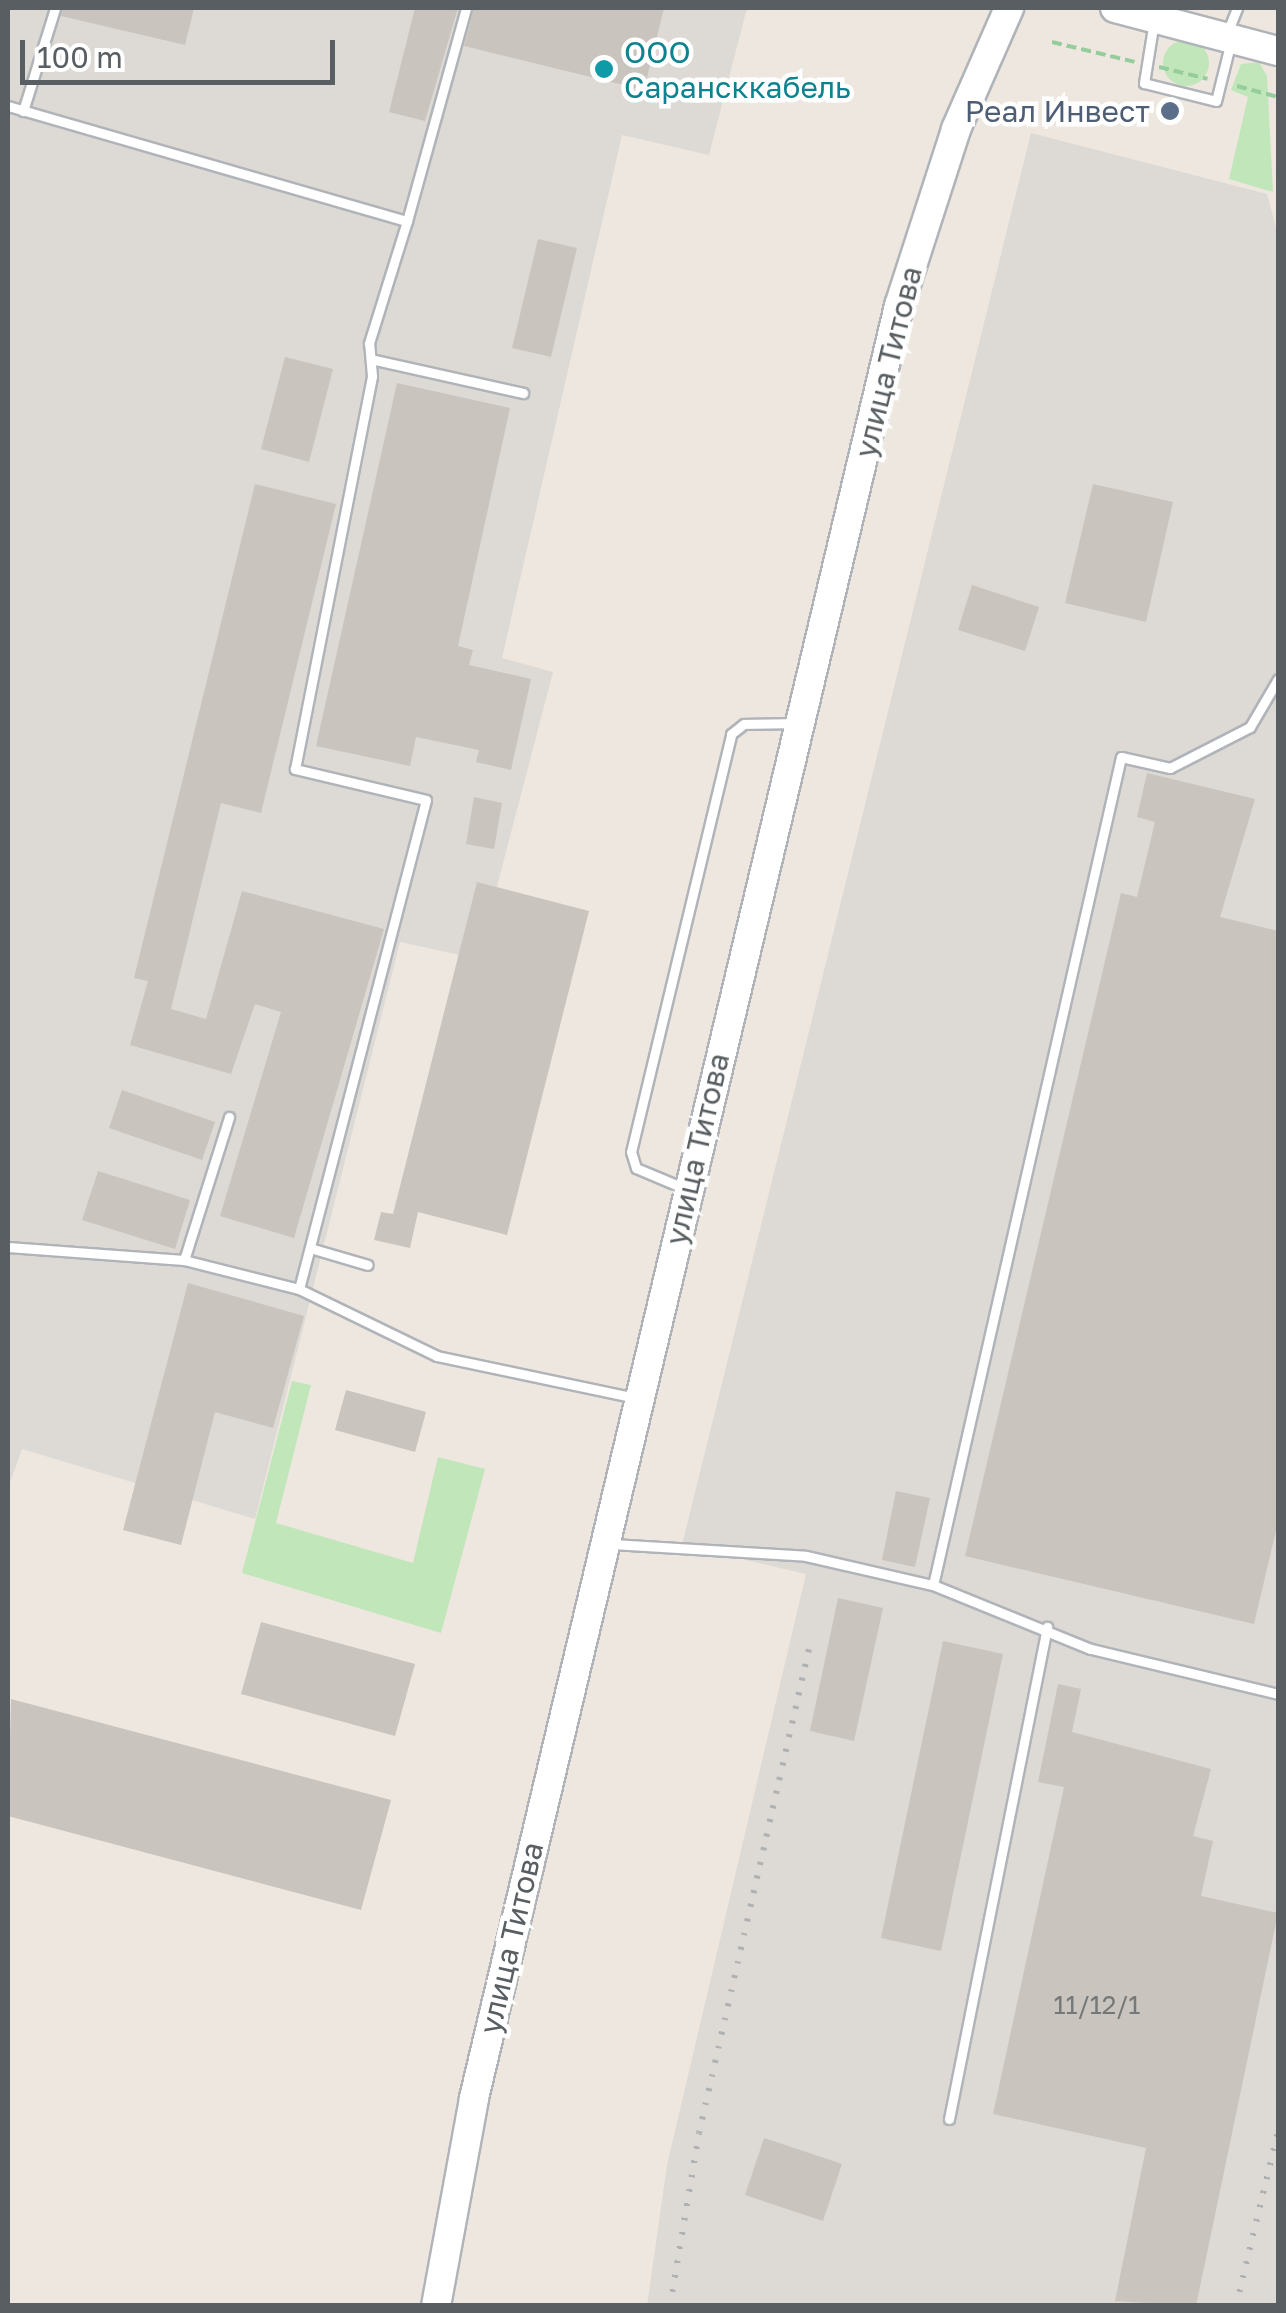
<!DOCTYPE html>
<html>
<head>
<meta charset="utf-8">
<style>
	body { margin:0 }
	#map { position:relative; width:1286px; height:2313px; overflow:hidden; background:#ede7df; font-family:"Golos Text",sans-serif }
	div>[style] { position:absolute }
	.industrial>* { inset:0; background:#ddd9d4 }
	.green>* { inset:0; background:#c0e6b9 }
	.round { border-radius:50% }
	.building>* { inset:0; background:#c9c4be }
	.path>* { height:4px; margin-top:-2px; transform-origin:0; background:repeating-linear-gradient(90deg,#95cd9c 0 10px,transparent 0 15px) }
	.roads { filter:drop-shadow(2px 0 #b0b4b8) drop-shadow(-2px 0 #b0b4b8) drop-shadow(0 2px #b0b4b8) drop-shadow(0 -2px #b0b4b8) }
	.lane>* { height:9px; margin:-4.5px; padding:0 4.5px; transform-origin:4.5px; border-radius:4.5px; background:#fff }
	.secondary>* { height:28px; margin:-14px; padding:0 14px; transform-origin:14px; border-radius:14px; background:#fff }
	.rail>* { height:6px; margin-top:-3px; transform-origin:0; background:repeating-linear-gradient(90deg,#afb0b1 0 2.5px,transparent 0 14.5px) }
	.dots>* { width:28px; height:28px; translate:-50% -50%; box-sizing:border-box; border:5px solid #fff; border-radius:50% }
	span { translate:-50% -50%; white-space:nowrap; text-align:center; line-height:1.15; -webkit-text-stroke:9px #fff; paint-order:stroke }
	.number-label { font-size:25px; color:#747878 }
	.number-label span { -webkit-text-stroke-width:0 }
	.culture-label { font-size:30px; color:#0d838f }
	.left { translate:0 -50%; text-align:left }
	.service-label { font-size:30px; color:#4e5e75 }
	.right { translate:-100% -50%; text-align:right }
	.street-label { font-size:30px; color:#585e61 }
	.frame { position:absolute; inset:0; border:10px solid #585e61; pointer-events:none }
	.scale { position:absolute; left:20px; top:40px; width:315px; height:45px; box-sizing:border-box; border:5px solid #585e61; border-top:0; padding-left:12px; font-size:30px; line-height:35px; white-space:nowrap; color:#585e61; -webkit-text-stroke:8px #fff; paint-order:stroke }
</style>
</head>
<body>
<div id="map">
	<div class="industrial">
		<i style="clip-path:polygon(8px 8px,747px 8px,709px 155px,622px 135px,502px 658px,553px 672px,478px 959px,400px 942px,255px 1519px,22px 1449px,8px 1488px)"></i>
		<i style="clip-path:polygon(1031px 133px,1267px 194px,1278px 235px,1278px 2305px,647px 2306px,667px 2165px,806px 1574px,682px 1545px)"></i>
	</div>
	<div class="green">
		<i class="round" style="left:1163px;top:40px;width:46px;height:46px"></i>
		<i style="clip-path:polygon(1259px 62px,1267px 76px,1273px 192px,1229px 179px,1248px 97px,1231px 90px,1241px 64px)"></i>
		<i style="clip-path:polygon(292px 1381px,311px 1385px,276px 1523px,413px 1563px,438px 1457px,485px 1469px,441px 1633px,242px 1573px)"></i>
	</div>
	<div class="building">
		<i style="clip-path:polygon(63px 8px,194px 8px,185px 45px,61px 16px)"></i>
		<i style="clip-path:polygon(415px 8px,458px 8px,425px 121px,389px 112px)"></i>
		<i style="clip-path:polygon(474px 8px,664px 8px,644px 90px,464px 46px)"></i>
		<i style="clip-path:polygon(538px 239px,577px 248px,551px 357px,512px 348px)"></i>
		<i style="clip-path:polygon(285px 357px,333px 369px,309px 462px,261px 449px)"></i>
		<i style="clip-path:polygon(397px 383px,510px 408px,458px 646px,473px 650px,469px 665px,531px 679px,511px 770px,476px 762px,479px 750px,416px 737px,410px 766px,316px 746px)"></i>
		<i style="clip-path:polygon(255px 484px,336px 504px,261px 813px,221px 803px,171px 1009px,206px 1019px,242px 891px,384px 929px,294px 1238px,220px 1216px,281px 1012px,255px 1004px,231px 1074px,130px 1045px,148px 981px,134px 978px)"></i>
		<i style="clip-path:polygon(1093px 484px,1173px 502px,1146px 622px,1065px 603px)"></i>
		<i style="clip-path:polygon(972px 585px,1039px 607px,1025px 651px,958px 630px)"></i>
		<i style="clip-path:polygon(1147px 773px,1255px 799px,1220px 917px,1278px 931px,1278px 1522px,1254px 1624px,965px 1556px,1121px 893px,1137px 897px,1155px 822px,1137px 817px)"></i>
		<i style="clip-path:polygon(474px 797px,502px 803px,494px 849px,466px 844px)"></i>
		<i style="clip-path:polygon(477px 882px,589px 911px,507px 1235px,418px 1212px,410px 1248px,374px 1240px,381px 1212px,393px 1214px)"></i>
		<i style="clip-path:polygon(122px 1090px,215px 1122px,202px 1160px,109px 1128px)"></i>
		<i style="clip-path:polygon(98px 1171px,190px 1200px,175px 1249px,82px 1220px)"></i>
		<i style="clip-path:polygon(188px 1283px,304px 1316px,273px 1428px,215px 1412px,181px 1545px,123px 1530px)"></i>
		<i style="clip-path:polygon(346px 1390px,426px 1412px,415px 1452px,335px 1430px)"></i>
		<i style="clip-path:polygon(896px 1491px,930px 1498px,915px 1567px,882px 1560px)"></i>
		<i style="clip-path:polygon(838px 1598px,883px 1608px,854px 1741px,810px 1731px)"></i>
		<i style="clip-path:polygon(261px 1622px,415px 1664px,395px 1736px,241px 1694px)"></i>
		<i style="clip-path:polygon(943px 1641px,1003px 1654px,941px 1951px,881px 1938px)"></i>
		<i style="clip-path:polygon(1058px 1684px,1081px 1689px,1072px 1732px,1211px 1769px,1193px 1836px,1213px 1841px,1201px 1896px,1278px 1913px,1196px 2306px,1115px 2301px,1146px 2148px,993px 2114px,1064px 1787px,1038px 1782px)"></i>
		<i style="clip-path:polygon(11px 1699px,391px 1800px,361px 1910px,8px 1816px)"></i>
		<i style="clip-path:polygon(764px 2138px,842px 2164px,823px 2221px,745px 2195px)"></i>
	</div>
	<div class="path">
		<i style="left:1052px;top:42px;width:85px;rotate:13.5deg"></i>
		<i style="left:1159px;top:67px;width:50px;rotate:13.8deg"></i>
		<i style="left:1237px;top:86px;width:42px;rotate:15deg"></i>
	</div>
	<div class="roads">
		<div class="lane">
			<i style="left:1154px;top:21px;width:63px;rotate:99.2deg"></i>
			<i style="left:1144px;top:83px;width:74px;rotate:14deg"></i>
			<i style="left:1216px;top:101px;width:62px;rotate:-76deg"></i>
			<i style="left:1227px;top:33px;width:27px;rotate:-68deg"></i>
			<i style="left:8px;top:106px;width:415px;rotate:16.1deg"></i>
			<i style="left:407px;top:221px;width:221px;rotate:-74.5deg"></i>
			<i style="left:23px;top:111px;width:108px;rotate:-72.7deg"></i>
			<i style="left:371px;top:359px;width:156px;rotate:12.6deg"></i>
			<i style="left:1278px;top:679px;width:56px;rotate:120.3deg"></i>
			<i style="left:1250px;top:727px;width:90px;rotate:152.9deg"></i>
			<i style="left:1170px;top:768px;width:50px;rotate:-167.3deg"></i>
			<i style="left:1121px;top:757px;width:849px;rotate:102.79deg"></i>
			<i style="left:933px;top:1585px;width:170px;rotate:22.1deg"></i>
			<i style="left:1091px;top:1649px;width:192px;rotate:13.5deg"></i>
			<i style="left:686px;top:1189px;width:54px;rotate:-157.2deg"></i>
			<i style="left:636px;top:1168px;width:17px;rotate:-107deg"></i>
			<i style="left:631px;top:1152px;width:430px;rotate:-76.5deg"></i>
			<i style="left:731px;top:734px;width:16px;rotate:-38deg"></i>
			<i style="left:744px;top:724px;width:52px;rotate:-1.1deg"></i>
			<i style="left:8px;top:1247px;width:176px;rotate:4.2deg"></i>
			<i style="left:184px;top:1260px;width:119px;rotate:14.2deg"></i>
			<i style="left:299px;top:1289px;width:505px;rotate:-75.44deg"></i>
			<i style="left:426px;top:800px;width:135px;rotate:-166.7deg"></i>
			<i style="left:295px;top:769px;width:400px;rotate:-78.9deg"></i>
			<i style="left:372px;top:376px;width:33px;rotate:-95deg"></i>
			<i style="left:369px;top:343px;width:128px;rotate:-72.7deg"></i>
			<i style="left:310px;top:1248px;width:60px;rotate:16.3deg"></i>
			<i style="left:184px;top:1260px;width:150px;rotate:-72.5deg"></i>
			<i style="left:299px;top:1289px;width:153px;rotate:25.9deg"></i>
			<i style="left:437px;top:1356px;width:203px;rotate:11.9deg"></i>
			<i style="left:612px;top:1544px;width:194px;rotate:3.5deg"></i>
			<i style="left:806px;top:1556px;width:130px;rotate:12.9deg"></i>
			<i style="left:949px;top:2119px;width:502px;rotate:-78.73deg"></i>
		</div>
		<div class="secondary">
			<i style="left:1115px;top:8px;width:169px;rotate:14.8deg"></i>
			<i style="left:436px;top:2306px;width:211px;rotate:-79.6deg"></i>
			<i style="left:474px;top:2098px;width:1842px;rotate:-76.66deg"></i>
			<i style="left:899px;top:306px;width:186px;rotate:-72.1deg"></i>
			<i style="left:956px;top:129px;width:132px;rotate:-66.3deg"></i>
		</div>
	</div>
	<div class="rail">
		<i style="left:670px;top:2306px;width:175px;rotate:-80.5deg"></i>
		<i style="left:699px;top:2133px;width:497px;rotate:-77.2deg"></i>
		<i style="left:1236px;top:2306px;width:180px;rotate:-76.5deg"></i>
	</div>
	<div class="dots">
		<i style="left:604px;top:69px;background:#0f9aa8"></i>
		<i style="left:1170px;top:111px;background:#5c6f8a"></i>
	</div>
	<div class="number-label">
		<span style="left:1097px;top:2005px">11/12/1</span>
	</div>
	<div class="culture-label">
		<span class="left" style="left:624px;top:69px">ООО<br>Сарансккабель</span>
	</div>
	<div class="service-label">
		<span class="right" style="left:1150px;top:111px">Реал Инвест</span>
	</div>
	<div class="street-label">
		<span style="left:888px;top:362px;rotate:-76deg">улица Титова</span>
		<span style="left:697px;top:1149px;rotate:-77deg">улица Титова</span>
		<span style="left:511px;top:1938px;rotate:-77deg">улица Титова</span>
	</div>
	<div class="frame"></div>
	<div class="scale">100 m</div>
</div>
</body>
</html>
